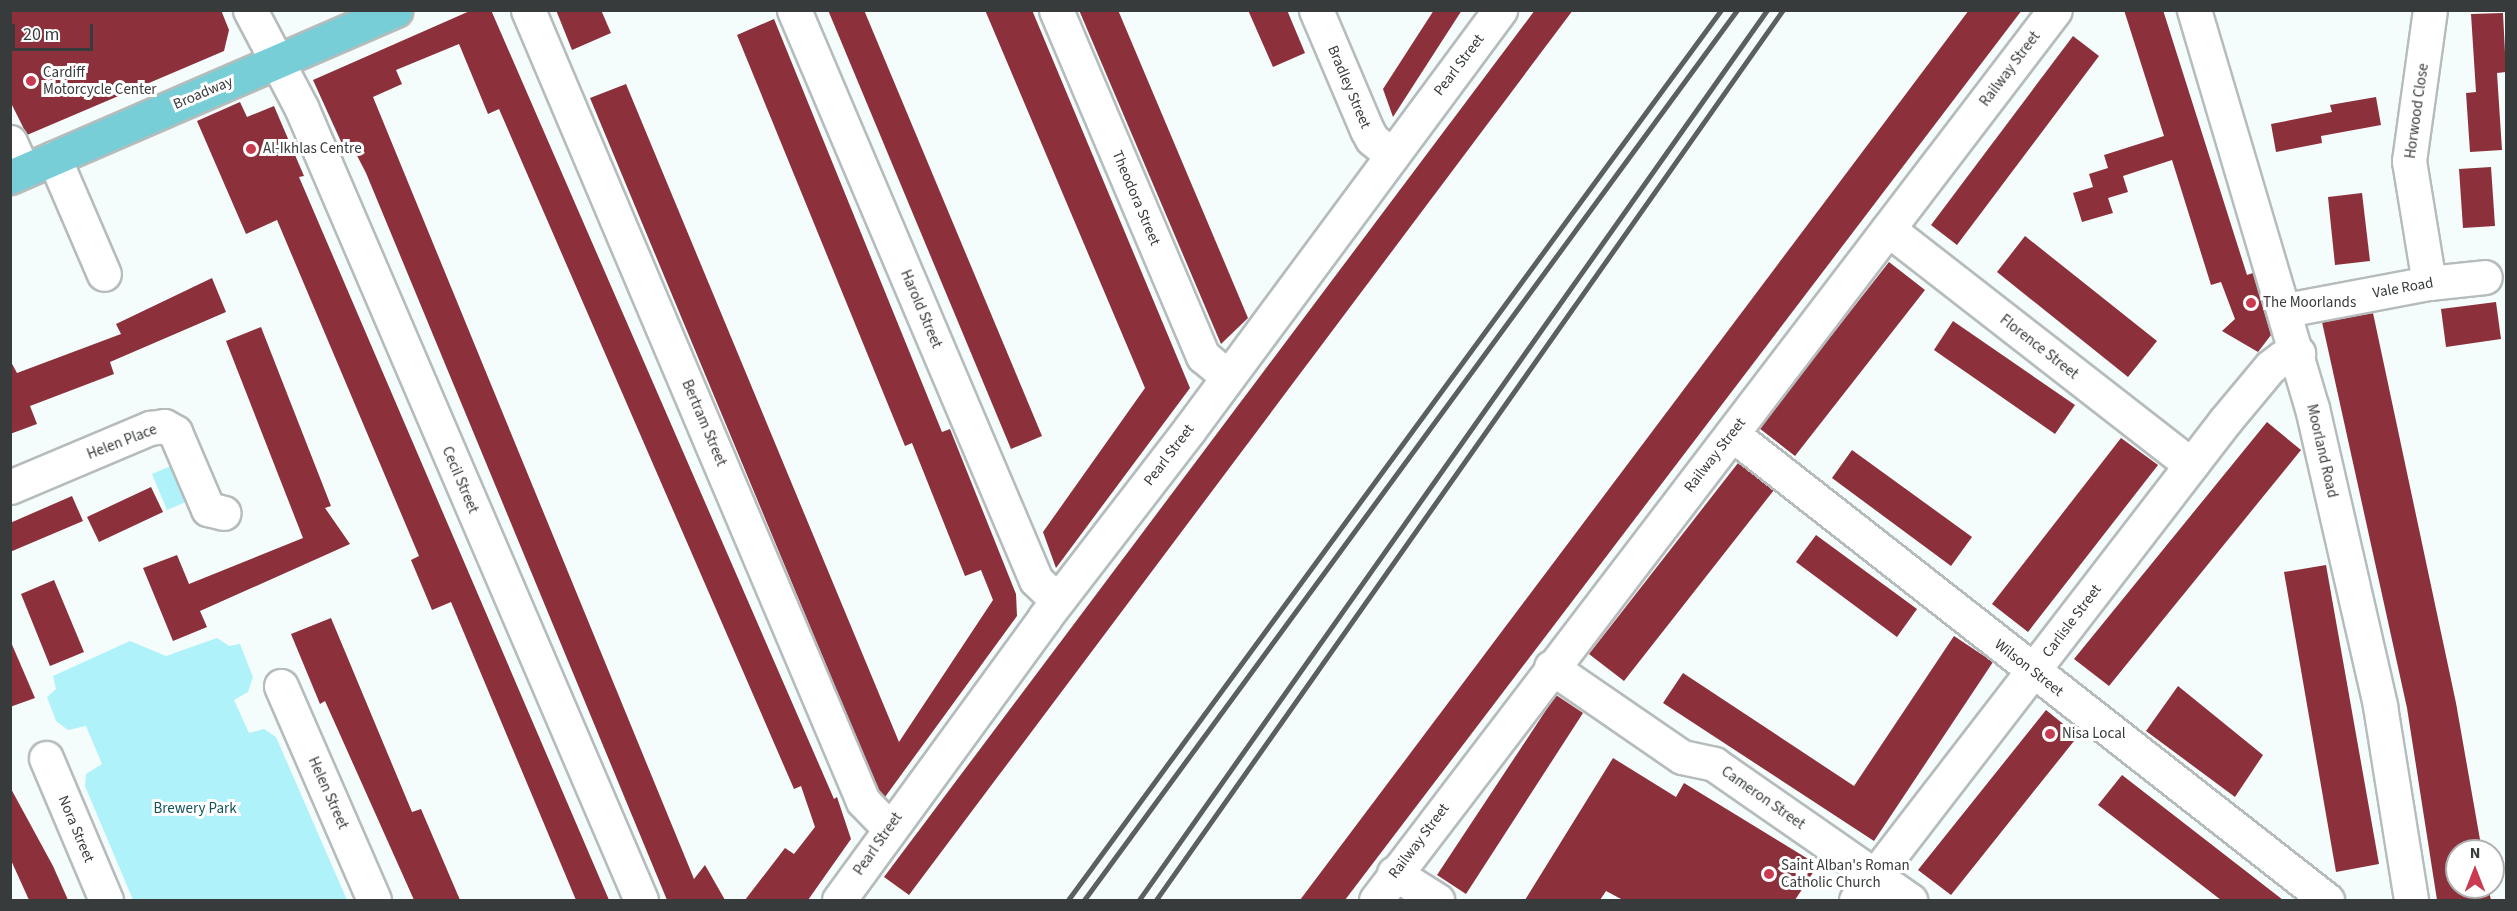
<!DOCTYPE html>
<html>
<head>
<meta charset="utf-8">
<style>
	body { margin:0 }
	#map { position:relative; width:2517px; height:911px; overflow:hidden; background:#f5fcfc; font-family:"Source Sans 3",sans-serif }
	div>[style] { position:absolute }
	.green>* { inset:0; background:#b0f2f9 }
	.building>* { inset:0; background:#8c303b }
	.roads { filter:drop-shadow(2px 0 #b6bcbc) drop-shadow(-2px 0 #b6bcbc) drop-shadow(0 2px #b6bcbc) drop-shadow(0 -2px #b6bcbc) }
	.minor>* { height:33px; margin:-16.5px; padding:0 16.5px; transform-origin:16.5px; border-radius:16.5px; background:#fff }
	.major>* { height:33px; margin:-16.5px; padding:0 16.5px; transform-origin:16.5px; border-radius:16.5px; background:#77ced6 }
	.rail>* { height:4.5px; margin:-2.25px; padding:0 2.25px; transform-origin:2.25px; border-radius:2.25px; background:#5c5f5f }
	.dots>* { width:16px; height:16px; translate:-50% -50%; box-sizing:border-box; border:3px solid #fff; border-radius:50% }
	span { translate:-50% -50%; white-space:nowrap; text-align:center; line-height:1.15; -webkit-text-stroke:6px #fff; paint-order:stroke }
	.street-label { font-size:15px; color:#383b3b }
	.poi-label { font-size:15px; color:#383b3b }
	.left { translate:0 -50%; text-align:left }
	.park-label { font-size:15px; color:#135359 }
	.frame { position:absolute; inset:0; border:12px solid #383b3b; pointer-events:none }
	.north { position:absolute; left:2445px; top:839px; width:60px; height:60px; box-sizing:border-box; background:#fff; border:2px solid #afb1b1; border-radius:50%; rotate:0deg; font-size:16px; font-weight:700; line-height:24px; text-align:center; color:#383b3b }
	.north::after { content:''; display:block; margin:auto; width:21px; height:27px; background:#ca3a50; clip-path:polygon(50% 0,100% 100%,50% 72%,0 100%) }
	.scale { position:absolute; left:12px; top:24px; width:81px; height:27px; box-sizing:border-box; border:3px solid #383b3b; border-top:0; padding-left:8px; font-size:18px; line-height:21px; white-space:nowrap; color:#383b3b; -webkit-text-stroke:4px #fff; paint-order:stroke }
</style>
</head>
<body>
<div id="map">
	<div class="green">
		<i style="clip-path:polygon(173px 465px,188px 501px,167px 510px,152px 474px)"></i>
		<i style="clip-path:polygon(217px 638px,229px 646px,240px 644px,253px 677px,248px 692px,234px 700px,249px 733px,264px 729px,276px 737px,347px 900px,133px 900px,85px 786px,86px 774px,102px 764px,86px 726px,68px 730px,56px 721px,47px 697px,56px 689px,53px 676px,130px 641px,166px 656px)"></i>
	</div>
	<div class="building">
		<i style="clip-path:polygon(10px 10px,221px 10px,229px 30px,224px 51px,27px 135px,10px 101px)"></i>
		<i style="clip-path:polygon(472px 10px,491px 10px,834px 799px,837px 797px,851px 839px,808px 900px,745px 900px,785px 848px,794px 854px,815px 827px,801px 786px,794px 789px,499px 109px,488px 114px,459px 44px,396px 70px,402px 84px,373px 97px,694px 879px,705px 865px,725px 900px,667px 900px,366px 173px,350px 142px,343px 146px,313px 80px)"></i>
		<i style="clip-path:polygon(556px 10px,601px 10px,611px 33px,572px 50px)"></i>
		<i style="clip-path:polygon(828px 10px,864px 10px,1042px 436px,1011px 449px)"></i>
		<i style="clip-path:polygon(985px 10px,1032px 10px,1190px 388px,1056px 568px,1043px 532px,1145px 388px)"></i>
		<i style="clip-path:polygon(1079px 10px,1118px 10px,1248px 318px,1221px 344px)"></i>
		<i style="clip-path:polygon(1248px 10px,1287px 10px,1305px 53px,1273px 67px)"></i>
		<i style="clip-path:polygon(1434px 10px,1462px 10px,1393px 117px,1383px 89px)"></i>
		<i style="clip-path:polygon(1535px 10px,1573px 10px,909px 895px,884px 877px)"></i>
		<i style="clip-path:polygon(1969px 10px,2022px 10px,1345px 900px,1300px 900px)"></i>
		<i style="clip-path:polygon(2124px 10px,2163px 10px,2247px 275px,2253px 273px,2271px 335px,2258px 352px,2222px 331px,2235px 319px,2221px 282px,2211px 285px,2172px 160px,2123px 176px,2128px 192px,2108px 198px,2113px 213px,2082px 222px,2073px 193px,2093px 187px,2089px 174px,2108px 168px,2104px 155px,2164px 136px)"></i>
		<i style="clip-path:polygon(2503px 13px,2506px 72px,2497px 73px,2502px 150px,2470px 152px,2466px 93px,2476px 92px,2471px 14px)"></i>
		<i style="clip-path:polygon(774px 19px,942px 432px,950px 429px,1016px 594px,1017px 616px,885px 797px,879px 790px,837px 691px,590px 98px,626px 84px,899px 742px,993px 600px,981px 570px,965px 576px,912px 443px,905px 446px,737px 35px)"></i>
		<i style="clip-path:polygon(2073px 36px,2099px 56px,1957px 245px,1931px 225px)"></i>
		<i style="clip-path:polygon(2376px 97px,2381px 125px,2321px 136px,2322px 143px,2276px 152px,2271px 124px,2332px 112px,2330px 105px)"></i>
		<i style="clip-path:polygon(240px 102px,247px 117px,274px 106px,304px 176px,299px 177px,609px 900px,576px 900px,451px 602px,432px 610px,411px 560px,419px 556px,277px 220px,246px 234px,197px 121px)"></i>
		<i style="clip-path:polygon(2491px 167px,2495px 226px,2463px 228px,2459px 169px)"></i>
		<i style="clip-path:polygon(2362px 193px,2370px 261px,2335px 265px,2328px 197px)"></i>
		<i style="clip-path:polygon(2025px 236px,2157px 341px,2128px 377px,1997px 272px)"></i>
		<i style="clip-path:polygon(1889px 262px,1925px 290px,1795px 456px,1759px 428px)"></i>
		<i style="clip-path:polygon(212px 278px,226px 312px,110px 362px,114px 374px,30px 406px,37px 424px,10px 434px,10px 360px,17px 373px,121px 334px,116px 324px)"></i>
		<i style="clip-path:polygon(2496px 302px,2501px 339px,2446px 347px,2441px 309px)"></i>
		<i style="clip-path:polygon(2373px 313px,2456px 703px,2482px 851px,2457px 851px,2457px 887px,2488px 887px,2491px 900px,2437px 900px,2407px 708px,2322px 322px)"></i>
		<i style="clip-path:polygon(1953px 321px,2075px 405px,2055px 434px,1934px 350px)"></i>
		<i style="clip-path:polygon(261px 327px,331px 506px,325px 508px,350px 544px,200px 611px,207px 627px,173px 641px,143px 568px,177px 555px,189px 584px,303px 538px,226px 341px)"></i>
		<i style="clip-path:polygon(2267px 422px,2301px 450px,2109px 686px,2074px 659px)"></i>
		<i style="clip-path:polygon(2121px 438px,2158px 465px,2028px 632px,1992px 604px)"></i>
		<i style="clip-path:polygon(1852px 450px,1972px 537px,1951px 566px,1832px 478px)"></i>
		<i style="clip-path:polygon(1738px 463px,1774px 490px,1624px 681px,1589px 654px)"></i>
		<i style="clip-path:polygon(151px 487px,163px 512px,99px 542px,87px 517px)"></i>
		<i style="clip-path:polygon(72px 496px,83px 521px,10px 552px,10px 523px)"></i>
		<i style="clip-path:polygon(1816px 535px,1917px 609px,1897px 637px,1796px 562px)"></i>
		<i style="clip-path:polygon(2326px 565px,2379px 864px,2336px 872px,2284px 572px)"></i>
		<i style="clip-path:polygon(54px 580px,84px 652px,50px 666px,21px 594px)"></i>
		<i style="clip-path:polygon(331px 618px,412px 812px,421px 809px,460px 900px,414px 900px,325px 701px,320px 704px,291px 634px)"></i>
		<i style="clip-path:polygon(1954px 636px,1993px 662px,1874px 841px,1663px 703px,1683px 673px,1854px 786px)"></i>
		<i style="clip-path:polygon(10px 640px,35px 698px,10px 707px)"></i>
		<i style="clip-path:polygon(2178px 686px,2263px 755px,2235px 797px,2146px 731px)"></i>
		<i style="clip-path:polygon(1556px 695px,1583px 713px,1466px 894px,1437px 875px)"></i>
		<i style="clip-path:polygon(2046px 710px,2078px 736px,1951px 895px,1918px 870px)"></i>
		<i style="clip-path:polygon(1613px 758px,1676px 797px,1684px 783px,1818px 865px,1795px 900px,1623px 900px,1606px 891px,1600px 900px,1525px 900px)"></i>
		<i style="clip-path:polygon(2122px 775px,2283px 900px,2221px 900px,2098px 805px)"></i>
		<i style="clip-path:polygon(10px 787px,53px 866px,68px 900px,29px 900px,10px 858px)"></i>
	</div>
	<div class="roads">
		<div class="minor">
			<i style="left:250px;top:10px;width:110px;rotate:62.3deg"></i>
			<i style="left:301px;top:107px;width:863px;rotate:66.79deg"></i>
			<i style="left:528px;top:10px;width:859px;rotate:67.05deg"></i>
			<i style="left:863px;top:801px;width:37px;rotate:46deg"></i>
			<i style="left:794px;top:10px;width:619px;rotate:67deg"></i>
			<i style="left:1036px;top:580px;width:29px;rotate:44deg"></i>
			<i style="left:1056px;top:10px;width:376px;rotate:67deg"></i>
			<i style="left:1203px;top:356px;width:31px;rotate:40deg"></i>
			<i style="left:1316px;top:10px;width:130px;rotate:67deg"></i>
			<i style="left:1367px;top:130px;width:10px;rotate:61deg"></i>
			<i style="left:1372px;top:139px;width:26px;rotate:39deg"></i>
			<i style="left:2194px;top:10px;width:415px;rotate:73.5deg"></i>
			<i style="left:2312px;top:408px;width:306px;rotate:77.1deg"></i>
			<i style="left:2380px;top:706px;width:196px;rotate:80.9deg"></i>
			<i style="left:10px;top:142px;width:32px;rotate:66deg"></i>
			<i style="left:54px;top:158px;width:126px;rotate:66.7deg"></i>
			<i style="left:1888px;top:229px;width:384px;rotate:37.9deg"></i>
			<i style="left:2429px;top:283px;width:124px;rotate:-99.3deg"></i>
			<i style="left:2409px;top:161px;width:152px;rotate:-82.1deg"></i>
			<i style="left:2286px;top:310px;width:146px;rotate:-10.7deg"></i>
			<i style="left:2429px;top:283px;width:56px;rotate:-6.1deg"></i>
			<i style="left:1732px;top:434px;width:756px;rotate:38.07deg"></i>
			<i style="left:10px;top:487px;width:152px;rotate:-22.9deg"></i>
			<i style="left:150px;top:428px;width:14px;rotate:-8deg"></i>
			<i style="left:164px;top:426px;width:13px;rotate:29deg"></i>
			<i style="left:175px;top:432px;width:84px;rotate:66.8deg"></i>
			<i style="left:208px;top:509px;width:16px;rotate:14deg"></i>
			<i style="left:1551px;top:667px;width:159px;rotate:34.5deg"></i>
			<i style="left:1682px;top:757px;width:33px;rotate:12deg"></i>
			<i style="left:1714px;top:764px;width:239px;rotate:34.8deg"></i>
			<i style="left:281px;top:686px;width:233px;rotate:66.5deg"></i>
			<i style="left:46px;top:758px;width:154px;rotate:67.1deg"></i>
			<i style="left:1394px;top:873px;width:51px;rotate:32.1deg"></i>
			<i style="left:839px;top:900px;width:350px;rotate:-53.9deg"></i>
			<i style="left:1045px;top:617px;width:236px;rotate:-52.4deg"></i>
			<i style="left:1189px;top:430px;width:523px;rotate:-53.48deg"></i>
			<i style="left:1376px;top:900px;width:1119px;rotate:-52.66deg"></i>
			<i style="left:1856px;top:900px;width:605px;rotate:-52.39deg"></i>
			<i style="left:2225px;top:421px;width:70px;rotate:-50.2deg"></i>
			<i style="left:2270px;top:367px;width:15px;rotate:-37deg"></i>
			<i style="left:2282px;top:358px;width:17px;rotate:-17deg"></i>
		</div>
		<div class="major">
			<i style="left:10px;top:177px;width:420px;rotate:-23.4deg"></i>
		</div>
	</div>
	<div class="rail">
		<i style="left:1068px;top:900px;width:1104px;rotate:-53.73deg"></i>
		<i style="left:1084px;top:900px;width:1104px;rotate:-53.73deg"></i>
		<i style="left:1139px;top:900px;width:1089px;rotate:-54.79deg"></i>
		<i style="left:1156px;top:900px;width:1089px;rotate:-54.84deg"></i>
	</div>
	<div class="dots">
		<i style="left:31px;top:81px;background:#ca3a50"></i>
		<i style="left:251px;top:149px;background:#ca3a50"></i>
		<i style="left:2251px;top:303px;background:#ca3a50"></i>
		<i style="left:2050px;top:734px;background:#ca3a50"></i>
		<i style="left:1769px;top:874px;background:#ca3a50"></i>
	</div>
	<div class="street-label">
		<span style="left:1459px;top:65px;rotate:-53deg">Pearl Street</span>
		<span style="left:2010px;top:69px;rotate:-53deg">Railway Street</span>
		<span style="left:1349px;top:87px;rotate:67deg">Bradley Street</span>
		<span style="left:203px;top:93px;rotate:-23deg">Broadway</span>
		<span style="left:2417px;top:111px;rotate:-82deg">Horwood Close</span>
		<span style="left:1136px;top:198px;rotate:67deg">Theodora Street</span>
		<span style="left:2403px;top:288px;rotate:-10deg">Vale Road</span>
		<span style="left:921px;top:309px;rotate:67deg">Harold Street</span>
		<span style="left:2039px;top:347px;rotate:38deg">Florence Street</span>
		<span style="left:704px;top:423px;rotate:67deg">Bertram Street</span>
		<span style="left:122px;top:442px;rotate:-21deg">Helen Place</span>
		<span style="left:2322px;top:451px;rotate:77deg">Moorland Road</span>
		<span style="left:1169px;top:455px;rotate:-53deg">Pearl Street</span>
		<span style="left:1715px;top:455px;rotate:-52deg">Railway Street</span>
		<span style="left:460px;top:480px;rotate:67deg">Cecil Street</span>
		<span style="left:2072px;top:621px;rotate:-53deg">Carlisle Street</span>
		<span style="left:2029px;top:668px;rotate:38deg">Wilson Street</span>
		<span style="left:328px;top:793px;rotate:66deg">Helen Street</span>
		<span style="left:1763px;top:798px;rotate:35deg">Cameron Street</span>
		<span style="left:76px;top:829px;rotate:67deg">Nora Street</span>
		<span style="left:1419px;top:841px;rotate:-53deg">Railway Street</span>
		<span style="left:878px;top:844px;rotate:-55deg">Pearl Street</span>
	</div>
	<div class="poi-label">
		<span class="left" style="left:43px;top:81px">Cardiff<br>Motorcycle Center</span>
		<span class="left" style="left:263px;top:149px">Al-Ikhlas Centre</span>
		<span class="left" style="left:2263px;top:303px">The Moorlands</span>
		<span class="left" style="left:2062px;top:734px">Nisa Local</span>
		<span class="left" style="left:1781px;top:874px">Saint Alban's Roman<br>Catholic Church</span>
	</div>
	<div class="park-label">
		<span style="left:195px;top:809px">Brewery Park</span>
	</div>
	<div class="frame"></div>
	<div class="north">N</div>
	<div class="scale">20 m</div>
</div>
</body>
</html>
